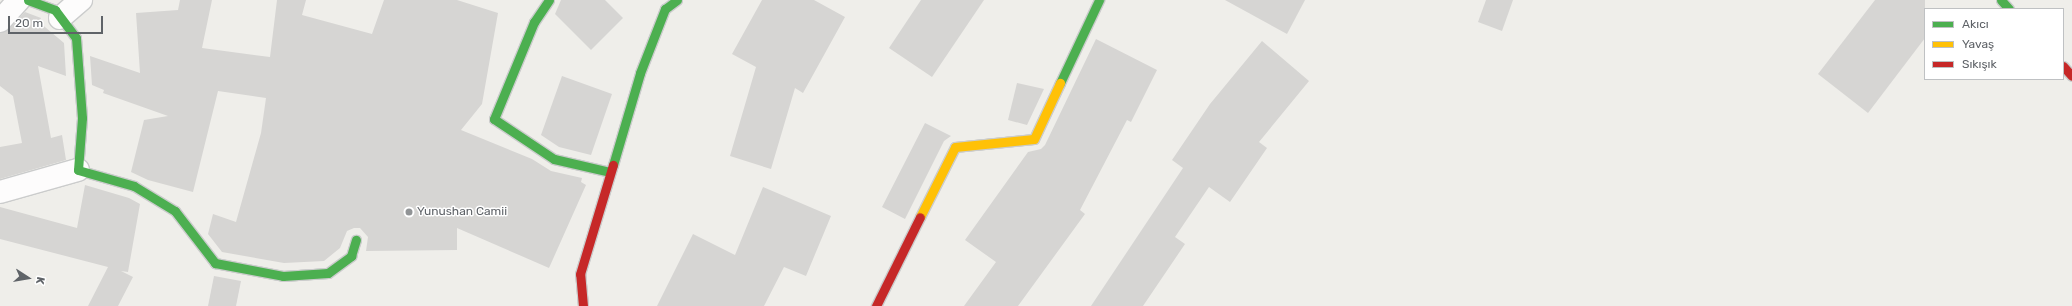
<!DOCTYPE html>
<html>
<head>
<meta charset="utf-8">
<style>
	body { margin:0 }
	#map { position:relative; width:2072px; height:306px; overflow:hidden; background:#efeeea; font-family:Rubik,sans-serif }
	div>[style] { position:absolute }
	.building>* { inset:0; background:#d6d5d3 }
	.roads { filter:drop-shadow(1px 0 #cbcccc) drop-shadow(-1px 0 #cbcccc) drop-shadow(0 1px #cbcccc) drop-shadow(0 -1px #cbcccc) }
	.street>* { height:22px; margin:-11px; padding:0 11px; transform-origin:11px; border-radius:11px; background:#fdfcfc }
	.fast>* { height:9px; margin:-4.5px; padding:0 4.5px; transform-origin:4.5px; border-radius:4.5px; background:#4caf50 }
	.slow>* { height:9px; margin:-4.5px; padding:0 4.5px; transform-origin:4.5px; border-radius:4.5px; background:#ffc107 }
	.jam>* { height:9px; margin:-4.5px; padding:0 4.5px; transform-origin:4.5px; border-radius:4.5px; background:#c62828 }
	.dots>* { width:11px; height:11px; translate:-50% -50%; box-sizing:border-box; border:2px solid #fff; border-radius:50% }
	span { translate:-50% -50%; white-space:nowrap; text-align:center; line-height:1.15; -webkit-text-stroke:3px #fff; paint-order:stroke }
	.poi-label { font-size:12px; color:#5f6368 }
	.left { translate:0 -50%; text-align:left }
	.legend { position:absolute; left:1924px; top:8px; width:140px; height:72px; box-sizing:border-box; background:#fff; border:1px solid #bfc1c3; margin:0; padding:5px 7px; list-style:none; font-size:12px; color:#5f6368 }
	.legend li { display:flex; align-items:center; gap:8px; height:20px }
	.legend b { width:20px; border:1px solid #bfc1c3 }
	.north { position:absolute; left:8px; top:258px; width:40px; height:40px; -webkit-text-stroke:3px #fff; paint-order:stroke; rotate:102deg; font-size:11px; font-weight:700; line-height:16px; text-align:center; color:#5f6368 }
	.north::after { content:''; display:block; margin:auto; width:14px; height:18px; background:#5f6368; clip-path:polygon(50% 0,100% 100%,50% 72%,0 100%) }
	.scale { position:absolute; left:8px; top:16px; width:95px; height:18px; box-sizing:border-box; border:2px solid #5f6368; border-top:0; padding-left:5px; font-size:12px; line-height:14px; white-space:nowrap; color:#5f6368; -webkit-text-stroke:3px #fff; paint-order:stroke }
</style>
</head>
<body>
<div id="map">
	<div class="building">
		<i style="clip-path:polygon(180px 0,212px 0,202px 48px,270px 57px,277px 0,306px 0,302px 15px,372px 34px,384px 0,457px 0,498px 13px,482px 104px,461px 130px,532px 159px,551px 171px,582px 178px,581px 182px,586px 185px,549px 268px,457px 228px,457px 250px,366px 251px,368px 237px,360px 228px,354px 228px,347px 231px,340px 248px,324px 261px,284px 263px,222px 252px,208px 234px,213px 214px,236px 222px,261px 133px,266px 98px,218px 91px,193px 192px,148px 180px,131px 172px,144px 120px,168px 116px,103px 93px,104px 90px,92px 85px,90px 56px,140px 73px,136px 13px,178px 10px)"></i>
		<i style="clip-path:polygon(561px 0,605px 0,623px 18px,591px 50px,555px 14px)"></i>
		<i style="clip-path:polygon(762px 0,814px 0,845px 17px,803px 93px,795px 88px,771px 169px,730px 156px,756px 67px,732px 54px)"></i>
		<i style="clip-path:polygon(921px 0,984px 0,932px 77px,889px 48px)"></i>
		<i style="clip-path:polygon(1225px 0,1305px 0,1287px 34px)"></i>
		<i style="clip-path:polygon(1486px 0,1513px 0,1502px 31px,1478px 22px)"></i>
		<i style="clip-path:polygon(1875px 0,1925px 0,1925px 38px,1868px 113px,1818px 74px)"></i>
		<i style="clip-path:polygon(25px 12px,41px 18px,39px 22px,64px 43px,66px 76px,38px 66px,51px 138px,62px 135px,66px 160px,0 179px,0 147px,22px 143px,13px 96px,0 86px,0 33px,9px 29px)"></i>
		<i style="clip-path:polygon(1096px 39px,1157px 70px,1131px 122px,1127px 120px,1080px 210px,1085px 214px,1018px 306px,964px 306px,996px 262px,965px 240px,1028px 152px,1041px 149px,1045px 145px)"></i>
		<i style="clip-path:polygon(1262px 41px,1309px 81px,1259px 142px,1267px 148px,1230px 202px,1209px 187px,1175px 237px,1185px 244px,1143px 306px,1091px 306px,1183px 168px,1172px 160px,1210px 104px)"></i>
		<i style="clip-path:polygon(562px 76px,612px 94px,591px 155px,559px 147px,541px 135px)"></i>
		<i style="clip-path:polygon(1017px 83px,1044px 89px,1027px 125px,1008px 120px)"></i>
		<i style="clip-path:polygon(925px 123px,951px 136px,944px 141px,905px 219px,882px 207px)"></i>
		<i style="clip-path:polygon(85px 185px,129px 198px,140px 204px,128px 272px,121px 271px,133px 277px,118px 306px,88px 306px,108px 267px,0 239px,0 207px,77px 228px)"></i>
		<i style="clip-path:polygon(763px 187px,831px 216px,806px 276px,784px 267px,764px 306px,657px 306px,693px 234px,735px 255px)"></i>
		<i style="clip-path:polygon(214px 276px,241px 281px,236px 306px,208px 306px)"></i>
	</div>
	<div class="roads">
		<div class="street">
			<i style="left:60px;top:18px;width:28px;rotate:-41deg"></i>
			<i style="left:0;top:21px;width:28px;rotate:-48deg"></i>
			<i style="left:0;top:192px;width:81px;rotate:-15.8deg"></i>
		</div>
		<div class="fast">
			<i style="left:28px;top:0;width:29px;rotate:20deg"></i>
			<i style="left:55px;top:10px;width:35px;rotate:53deg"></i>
			<i style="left:76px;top:38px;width:80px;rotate:85.7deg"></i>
			<i style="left:82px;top:118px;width:52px;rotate:94.4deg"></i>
			<i style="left:78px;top:170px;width:58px;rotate:15.9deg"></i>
			<i style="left:134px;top:186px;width:48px;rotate:31.4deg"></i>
			<i style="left:175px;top:211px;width:66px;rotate:52.4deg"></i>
			<i style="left:215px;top:263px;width:69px;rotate:10.8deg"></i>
			<i style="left:283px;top:276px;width:45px;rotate:-3.8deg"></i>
			<i style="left:328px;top:273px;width:29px;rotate:-36deg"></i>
			<i style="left:351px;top:256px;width:17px;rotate:-73deg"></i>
			<i style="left:549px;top:0;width:27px;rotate:124deg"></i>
			<i style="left:534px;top:22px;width:105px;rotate:112.4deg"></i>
			<i style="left:494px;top:119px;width:72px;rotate:33.7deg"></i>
			<i style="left:554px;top:159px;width:57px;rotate:13.1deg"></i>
			<i style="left:2001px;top:0;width:12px;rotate:48deg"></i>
			<i style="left:1060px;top:83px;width:92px;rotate:-64.8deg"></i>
			<i style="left:613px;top:165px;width:96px;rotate:-73.6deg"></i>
			<i style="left:640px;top:73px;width:69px;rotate:-68.7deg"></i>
			<i style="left:665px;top:9px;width:15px;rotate:-37deg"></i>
		</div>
		<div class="slow">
			<i style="left:920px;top:217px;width:78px;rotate:-63.4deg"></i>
			<i style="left:955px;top:147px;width:79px;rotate:-5.8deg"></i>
			<i style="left:1034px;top:139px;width:62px;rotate:-65.1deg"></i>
		</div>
		<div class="jam">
			<i style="left:2063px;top:66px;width:13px;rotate:48deg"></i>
			<i style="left:583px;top:306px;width:32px;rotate:-95deg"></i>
			<i style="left:580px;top:274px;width:114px;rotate:-73.2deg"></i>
			<i style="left:876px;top:306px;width:99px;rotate:-63.7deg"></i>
		</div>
	</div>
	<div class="dots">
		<i style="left:409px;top:212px;background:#919496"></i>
	</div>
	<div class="poi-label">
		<span class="left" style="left:417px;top:212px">Yunushan Camii</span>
	</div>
	<ul class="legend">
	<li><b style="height:5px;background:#4caf50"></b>Akıcı</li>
	<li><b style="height:5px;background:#ffc107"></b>Yavaş</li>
	<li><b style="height:5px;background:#c62828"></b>Sıkışık</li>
	</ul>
	<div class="north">K</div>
	<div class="scale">20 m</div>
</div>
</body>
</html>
